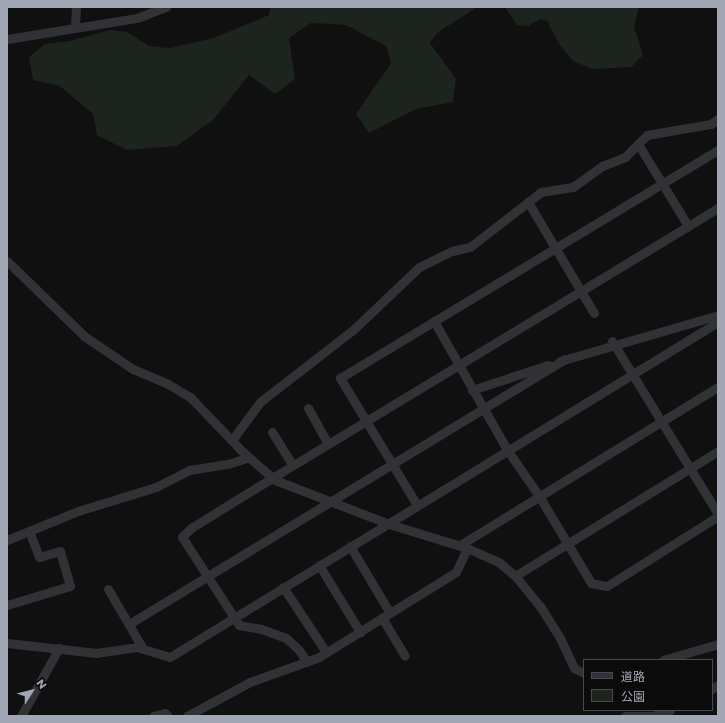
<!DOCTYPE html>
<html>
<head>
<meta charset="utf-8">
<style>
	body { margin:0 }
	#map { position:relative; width:725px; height:723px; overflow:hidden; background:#101011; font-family:Montserrat,"Noto Sans JP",sans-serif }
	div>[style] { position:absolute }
	.green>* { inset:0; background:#1c241d }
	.minor>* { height:9px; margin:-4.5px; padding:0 4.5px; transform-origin:4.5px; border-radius:4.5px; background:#313236 }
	span { translate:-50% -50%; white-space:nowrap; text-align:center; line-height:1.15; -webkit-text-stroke:3px #0b0b0c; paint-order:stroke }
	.frame { position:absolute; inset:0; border:8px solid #a0a6b3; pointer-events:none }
	.legend { position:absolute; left:583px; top:659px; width:130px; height:52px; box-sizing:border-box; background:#0b0b0c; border:1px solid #47494f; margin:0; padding:5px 7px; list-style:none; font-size:12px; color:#a0a6b3 }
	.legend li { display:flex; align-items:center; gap:8px; height:20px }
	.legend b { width:20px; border:1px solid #47494f }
	.north { position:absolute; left:12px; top:671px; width:40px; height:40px; -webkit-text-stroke:3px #0b0b0c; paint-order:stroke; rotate:54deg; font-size:11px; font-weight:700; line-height:16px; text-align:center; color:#a0a6b3 }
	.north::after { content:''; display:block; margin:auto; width:14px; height:18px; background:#a0a6b3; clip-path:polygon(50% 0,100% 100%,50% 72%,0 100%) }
</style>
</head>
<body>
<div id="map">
	<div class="green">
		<i style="clip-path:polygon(271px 7px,477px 7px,437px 33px,430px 43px,456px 79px,453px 102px,416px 109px,369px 133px,356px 114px,391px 63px,386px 46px,346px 25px,311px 23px,289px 38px,295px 79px,275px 94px,249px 75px,213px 120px,177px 146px,127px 150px,97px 135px,93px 114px,60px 86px,33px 80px,29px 57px,45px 44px,70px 41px,110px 30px,127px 32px,149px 46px,169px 48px,211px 39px,269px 15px)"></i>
		<i style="clip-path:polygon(505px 7px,639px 7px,634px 27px,643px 55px,631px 67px,592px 69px,573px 61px,560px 45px,547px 21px,540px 19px,528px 26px,517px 25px)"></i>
	</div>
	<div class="minor">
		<i style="left:75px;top:26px;width:19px;rotate:-87deg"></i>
		<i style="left:7px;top:39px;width:132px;rotate:-9.2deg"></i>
		<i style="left:137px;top:18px;width:31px;rotate:-21deg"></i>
		<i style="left:638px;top:144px;width:96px;rotate:58.6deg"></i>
		<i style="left:528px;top:202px;width:129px;rotate:59.3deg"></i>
		<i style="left:7px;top:261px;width:107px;rotate:44.2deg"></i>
		<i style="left:84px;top:336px;width:59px;rotate:34deg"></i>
		<i style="left:133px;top:369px;width:38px;rotate:23deg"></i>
		<i style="left:168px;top:384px;width:27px;rotate:31deg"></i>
		<i style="left:191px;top:398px;width:75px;rotate:46.1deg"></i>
		<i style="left:243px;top:452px;width:43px;rotate:41.2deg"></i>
		<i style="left:275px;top:480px;width:122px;rotate:21.1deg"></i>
		<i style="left:389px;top:524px;width:82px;rotate:17.1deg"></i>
		<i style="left:467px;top:548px;width:36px;rotate:24deg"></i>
		<i style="left:500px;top:563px;width:23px;rotate:41deg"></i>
		<i style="left:517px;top:578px;width:36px;rotate:51deg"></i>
		<i style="left:540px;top:606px;width:38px;rotate:58deg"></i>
		<i style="left:560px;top:638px;width:33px;rotate:65deg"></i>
		<i style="left:574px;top:668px;width:11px;rotate:27deg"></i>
		<i style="left:434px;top:321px;width:150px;rotate:60.4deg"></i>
		<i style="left:508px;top:451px;width:55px;rotate:55.4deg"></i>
		<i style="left:539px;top:496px;width:101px;rotate:59.1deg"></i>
		<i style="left:591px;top:583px;width:16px;rotate:11deg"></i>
		<i style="left:607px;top:586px;width:131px;rotate:-32.2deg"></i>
		<i style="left:612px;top:341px;width:203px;rotate:58.5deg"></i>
		<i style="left:560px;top:361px;width:165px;rotate:-16.2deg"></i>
		<i style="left:472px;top:390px;width:80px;rotate:-18.2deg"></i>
		<i style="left:308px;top:408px;width:41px;rotate:60.9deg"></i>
		<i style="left:272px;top:432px;width:39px;rotate:58deg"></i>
		<i style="left:232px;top:440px;width:47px;rotate:-53.6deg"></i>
		<i style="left:260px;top:402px;width:119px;rotate:-37.8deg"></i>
		<i style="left:354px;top:329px;width:90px;rotate:-43.6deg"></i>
		<i style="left:419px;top:267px;width:37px;rotate:-26deg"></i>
		<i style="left:452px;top:251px;width:18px;rotate:-13deg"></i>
		<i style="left:470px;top:247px;width:90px;rotate:-37.8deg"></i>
		<i style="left:541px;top:192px;width:32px;rotate:-9deg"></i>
		<i style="left:573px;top:187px;width:36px;rotate:-36deg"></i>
		<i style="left:602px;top:166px;width:25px;rotate:-21deg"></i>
		<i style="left:625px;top:157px;width:31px;rotate:-45deg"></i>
		<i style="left:647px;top:135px;width:65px;rotate:-9.8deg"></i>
		<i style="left:711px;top:124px;width:9px;rotate:-36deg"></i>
		<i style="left:417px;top:505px;width:149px;rotate:-121.2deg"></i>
		<i style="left:340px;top:378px;width:441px;rotate:-31.1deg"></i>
		<i style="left:7px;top:540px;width:77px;rotate:-22.2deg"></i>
		<i style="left:78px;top:511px;width:82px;rotate:-17.1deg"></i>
		<i style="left:156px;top:487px;width:37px;rotate:-27deg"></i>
		<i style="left:189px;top:470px;width:39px;rotate:-9deg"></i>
		<i style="left:228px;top:464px;width:22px;rotate:-18deg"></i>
		<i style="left:460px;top:545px;width:303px;rotate:-31.5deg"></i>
		<i style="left:350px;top:546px;width:78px;rotate:59.2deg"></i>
		<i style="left:319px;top:565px;width:79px;rotate:58.5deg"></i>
		<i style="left:515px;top:576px;width:238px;rotate:-31.6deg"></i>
		<i style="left:283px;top:587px;width:78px;rotate:56.5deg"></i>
		<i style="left:108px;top:589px;width:69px;rotate:59.7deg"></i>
		<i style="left:7px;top:605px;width:66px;rotate:-16.8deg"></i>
		<i style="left:70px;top:586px;width:36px;rotate:-106deg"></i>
		<i style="left:60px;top:551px;width:22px;rotate:164deg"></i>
		<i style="left:39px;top:557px;width:28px;rotate:-111deg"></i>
		<i style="left:382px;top:618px;width:44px;rotate:58.8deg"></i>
		<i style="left:129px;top:624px;width:510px;rotate:-31.29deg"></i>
		<i style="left:7px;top:643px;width:90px;rotate:6.4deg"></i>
		<i style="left:96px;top:653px;width:41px;rotate:-8.3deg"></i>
		<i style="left:137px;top:647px;width:34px;rotate:17deg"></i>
		<i style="left:170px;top:657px;width:642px;rotate:-31.44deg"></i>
		<i style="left:663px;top:660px;width:57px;rotate:-16.2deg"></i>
		<i style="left:307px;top:662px;width:14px;rotate:-124deg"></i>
		<i style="left:299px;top:650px;width:18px;rotate:-137deg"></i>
		<i style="left:286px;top:638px;width:27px;rotate:-160deg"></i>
		<i style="left:261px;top:629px;width:22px;rotate:-170deg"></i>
		<i style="left:239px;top:625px;width:105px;rotate:-122.9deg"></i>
		<i style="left:182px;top:537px;width:13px;rotate:-45deg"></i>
		<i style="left:191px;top:528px;width:95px;rotate:-31.7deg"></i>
		<i style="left:272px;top:478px;width:521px;rotate:-31.19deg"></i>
		<i style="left:712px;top:689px;width:7px;rotate:-34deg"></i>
		<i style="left:21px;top:716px;width:78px;rotate:-60.8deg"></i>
		<i style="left:153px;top:716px;width:12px;rotate:-14deg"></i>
		<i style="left:165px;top:713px;width:4px;rotate:45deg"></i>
		<i style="left:187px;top:716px;width:72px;rotate:-28.4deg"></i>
		<i style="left:250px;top:682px;width:73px;rotate:-19.9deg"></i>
		<i style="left:319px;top:657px;width:161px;rotate:-31.8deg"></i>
		<i style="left:456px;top:572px;width:26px;rotate:-65deg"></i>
		<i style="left:625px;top:716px;width:28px"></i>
		<i style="left:653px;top:716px;width:18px;rotate:-19deg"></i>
	</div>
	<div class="frame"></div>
	<ul class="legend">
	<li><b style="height:5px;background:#313236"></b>道路</li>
	<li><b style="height:11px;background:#1c241d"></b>公園</li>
	</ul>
	<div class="north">N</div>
</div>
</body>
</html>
